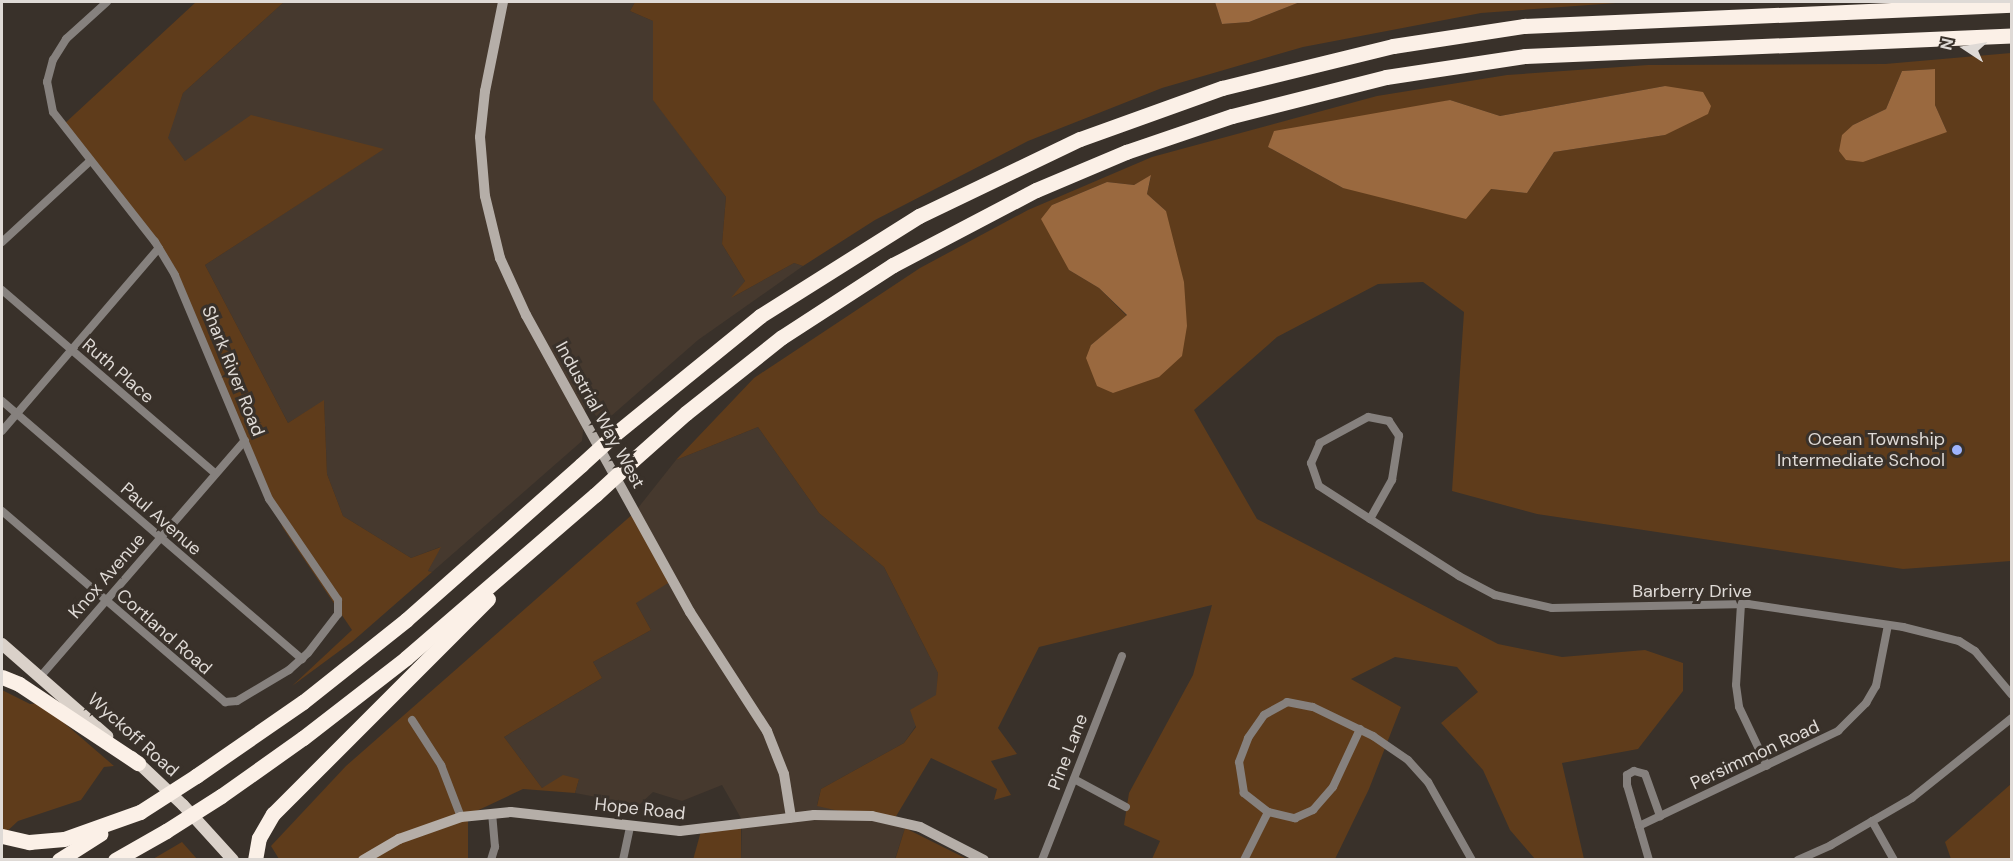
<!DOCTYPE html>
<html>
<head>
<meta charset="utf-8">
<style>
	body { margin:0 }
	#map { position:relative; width:2013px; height:861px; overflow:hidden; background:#39312a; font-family:"DM Sans",sans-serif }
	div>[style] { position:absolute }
	.built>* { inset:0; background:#46392e }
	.green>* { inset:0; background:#5f3c1b }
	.water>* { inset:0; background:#9a693f }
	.street>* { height:8px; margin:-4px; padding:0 4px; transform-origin:4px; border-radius:4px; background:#86817e }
	.secondary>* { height:10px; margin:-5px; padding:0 5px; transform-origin:5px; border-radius:5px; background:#b5aea8 }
	.primary>* { height:12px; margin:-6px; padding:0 6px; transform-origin:6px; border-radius:6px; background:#dad1c9 }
	.highway>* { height:15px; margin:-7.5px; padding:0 7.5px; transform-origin:7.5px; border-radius:7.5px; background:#fbf0e7 }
	.highway-bridge>* { height:15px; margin:-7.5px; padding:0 7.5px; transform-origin:7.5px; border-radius:7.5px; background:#fbf0e7 }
	.dots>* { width:16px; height:16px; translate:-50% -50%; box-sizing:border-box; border:3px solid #39312a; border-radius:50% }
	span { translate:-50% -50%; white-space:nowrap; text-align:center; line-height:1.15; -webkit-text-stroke:6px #39312a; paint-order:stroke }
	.street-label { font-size:18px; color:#dfdad6 }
	.poi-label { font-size:18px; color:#dfdad6 }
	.right { translate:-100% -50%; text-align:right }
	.frame { position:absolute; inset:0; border:3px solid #dfdad6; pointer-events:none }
	.north { position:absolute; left:1935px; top:18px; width:60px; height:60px; -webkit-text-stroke:4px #39312a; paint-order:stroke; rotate:282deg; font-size:16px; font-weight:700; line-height:24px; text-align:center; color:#dfdad6 }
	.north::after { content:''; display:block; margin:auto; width:21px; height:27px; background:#dfdad6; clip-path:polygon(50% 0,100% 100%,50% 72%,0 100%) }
</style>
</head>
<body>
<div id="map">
	<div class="built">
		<i style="clip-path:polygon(284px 2px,635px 2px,630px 11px,653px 21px,654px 100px,726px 197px,722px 244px,745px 281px,733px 297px,794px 263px,803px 266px,698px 340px,602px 424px,586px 402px,582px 441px,432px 572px,428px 571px,440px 547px,411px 558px,343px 516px,327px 474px,324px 401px,288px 423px,205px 265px,383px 149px,185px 161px,167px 138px,183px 93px)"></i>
		<i style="clip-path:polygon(758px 427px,819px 513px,884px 567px,938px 673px,937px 695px,904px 743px,821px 789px,817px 805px,905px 828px,895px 859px,741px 859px,742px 820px,722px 785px,682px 801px,653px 792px,639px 805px,575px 793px,579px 779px,542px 788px,504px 737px,602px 678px,593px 662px,651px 630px,636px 603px,634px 513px,676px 460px)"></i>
	</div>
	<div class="green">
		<i style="clip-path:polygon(196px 2px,284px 2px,183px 93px,168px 138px,185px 161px,251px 115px,384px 149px,205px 265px,288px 423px,324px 400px,327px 474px,343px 516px,411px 558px,441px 547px,428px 571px,432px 572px,353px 641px,292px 686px,352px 630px,283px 528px,174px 266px,63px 125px)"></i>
		<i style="clip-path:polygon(635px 2px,1215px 2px,1222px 24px,1249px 22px,1300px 2px,1630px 2px,1481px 13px,1303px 47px,1162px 88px,1028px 141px,875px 220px,803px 266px,794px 263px,731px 298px,745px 281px,722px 244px,726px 197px,653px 100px,653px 21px,630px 11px)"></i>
		<i style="clip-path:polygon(evenodd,2011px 53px,2011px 561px,1903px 569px,1537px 514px,1452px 491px,1464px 312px,1423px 282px,1378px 284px,1277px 337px,1194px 410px,1257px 519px,1498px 644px,1562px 657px,1645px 650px,1683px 663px,1683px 691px,1638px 749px,1562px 763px,1584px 859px,1535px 859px,1510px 830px,1483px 770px,1441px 723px,1478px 692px,1457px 667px,1395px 657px,1351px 679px,1401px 707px,1369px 789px,1335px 859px,1152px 859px,1160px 841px,1124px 825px,1129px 793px,1193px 675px,1212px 605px,1039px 647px,998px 728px,1017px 754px,991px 761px,1011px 795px,994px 800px,997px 789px,931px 758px,892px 823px,817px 806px,821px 789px,904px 743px,916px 727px,910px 710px,936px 695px,938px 673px,884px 567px,819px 513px,758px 427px,676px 460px,754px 378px,920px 268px,1028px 210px,1152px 157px,1377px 96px,1507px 75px,1648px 65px,1885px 64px,2011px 53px,1935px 69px,1935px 105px,1947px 132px,1853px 125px,1886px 109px,1902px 71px,1935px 69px,2011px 53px,1665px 86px,1665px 135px,1554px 152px,1527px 193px,1491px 189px,1343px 188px,1268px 147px,1450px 100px,1500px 116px,1665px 86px,2011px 53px,1151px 176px,1147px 194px,1166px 211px,1112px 393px,1091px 345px,1127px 316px,1099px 288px,1069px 270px,1052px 205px,1107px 182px,1134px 185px,1151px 176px)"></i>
		<i style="clip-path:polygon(634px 513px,673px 580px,636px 603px,651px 630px,593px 662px,602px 678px,504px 737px,542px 788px,563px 775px,579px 779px,575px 793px,523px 789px,468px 815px,468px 859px,279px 859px,271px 846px,346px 766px)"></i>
		<i style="clip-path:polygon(2px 690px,30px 704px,41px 703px,114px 766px,104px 767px,81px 800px,18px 821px,2px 836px)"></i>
		<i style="clip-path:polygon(2011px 784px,2011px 859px,1951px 859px,1945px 842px)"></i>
		<i style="clip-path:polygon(741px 825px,741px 859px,693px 860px,701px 831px)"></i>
		<i style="clip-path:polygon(905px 828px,967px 859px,895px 860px)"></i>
		<i style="clip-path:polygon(182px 842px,197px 859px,153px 859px)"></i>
	</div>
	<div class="water">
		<i style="clip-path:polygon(1215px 2px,1300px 2px,1249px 22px,1222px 24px)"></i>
		<i style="clip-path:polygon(1935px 69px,1935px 105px,1947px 132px,1863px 162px,1846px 160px,1839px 151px,1842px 135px,1853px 125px,1886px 109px,1902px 71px)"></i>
		<i style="clip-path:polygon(1665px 86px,1703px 92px,1711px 106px,1708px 114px,1665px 135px,1554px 152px,1527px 193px,1491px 189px,1466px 219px,1343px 188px,1268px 147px,1274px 131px,1450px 100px,1500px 116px)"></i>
		<i style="clip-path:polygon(1151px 175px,1147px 194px,1166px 211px,1184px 282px,1187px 326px,1182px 356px,1159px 377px,1113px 393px,1097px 386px,1086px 358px,1091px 345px,1127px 315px,1099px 288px,1069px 270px,1041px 219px,1052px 205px,1107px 182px,1134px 185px)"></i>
	</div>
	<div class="street">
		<i style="left:2px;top:242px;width:120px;rotate:-42.6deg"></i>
		<i style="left:2px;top:290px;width:281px;rotate:40.7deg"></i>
		<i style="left:2px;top:401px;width:396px;rotate:40.7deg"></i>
		<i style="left:2px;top:431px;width:241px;rotate:-49.4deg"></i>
		<i style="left:2px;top:511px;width:294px;rotate:40.6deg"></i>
		<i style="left:225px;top:702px;width:12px;rotate:-5deg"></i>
		<i style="left:237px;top:701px;width:61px;rotate:-30.8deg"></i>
		<i style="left:289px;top:670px;width:25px;rotate:-42deg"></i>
		<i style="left:308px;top:653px;width:49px;rotate:-52.4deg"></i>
		<i style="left:338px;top:614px;width:14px;rotate:-90deg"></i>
		<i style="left:338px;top:600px;width:122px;rotate:-124.3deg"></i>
		<i style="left:269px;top:499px;width:243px;rotate:-112.8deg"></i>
		<i style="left:175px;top:275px;width:39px;rotate:-121deg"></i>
		<i style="left:155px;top:242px;width:165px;rotate:-128.1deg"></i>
		<i style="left:53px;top:112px;width:31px;rotate:-101deg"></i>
		<i style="left:47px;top:82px;width:23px;rotate:-75deg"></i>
		<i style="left:53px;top:60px;width:25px;rotate:-58deg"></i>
		<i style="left:66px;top:39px;width:55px;rotate:-42.1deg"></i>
		<i style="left:1370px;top:519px;width:45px;rotate:-60.6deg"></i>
		<i style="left:1392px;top:480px;width:45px;rotate:-81deg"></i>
		<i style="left:1399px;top:436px;width:18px;rotate:-124deg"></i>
		<i style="left:1389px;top:421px;width:21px;rotate:-169deg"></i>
		<i style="left:1368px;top:417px;width:55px;rotate:151.6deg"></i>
		<i style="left:1320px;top:443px;width:22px;rotate:114deg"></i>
		<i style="left:1311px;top:463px;width:24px;rotate:71deg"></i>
		<i style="left:1319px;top:486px;width:61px;rotate:32.9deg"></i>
		<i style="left:1370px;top:519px;width:106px;rotate:32.6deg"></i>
		<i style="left:1459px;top:576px;width:41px;rotate:27.8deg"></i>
		<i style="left:1495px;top:595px;width:58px;rotate:12.8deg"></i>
		<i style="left:1552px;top:608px;width:196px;rotate:-1.2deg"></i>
		<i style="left:1748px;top:604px;width:157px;rotate:8.4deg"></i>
		<i style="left:1903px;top:627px;width:58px;rotate:14deg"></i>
		<i style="left:1959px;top:641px;width:19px;rotate:32deg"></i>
		<i style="left:1975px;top:651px;width:57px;rotate:49.9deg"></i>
		<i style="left:1741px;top:604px;width:81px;rotate:93.5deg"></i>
		<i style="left:1736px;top:685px;width:22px;rotate:82deg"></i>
		<i style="left:1739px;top:707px;width:65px;rotate:64.6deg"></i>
		<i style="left:40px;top:677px;width:313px;rotate:-49.1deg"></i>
		<i style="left:412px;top:720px;width:54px;rotate:57.2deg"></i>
		<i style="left:441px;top:765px;width:56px;rotate:69deg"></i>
		<i style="left:1074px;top:779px;width:59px;rotate:28.3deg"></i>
		<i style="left:1268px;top:812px;width:28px;rotate:13deg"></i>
		<i style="left:1295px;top:818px;width:20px;rotate:-24deg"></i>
		<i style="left:1313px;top:810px;width:30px;rotate:-49deg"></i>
		<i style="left:1333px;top:787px;width:64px;rotate:-65deg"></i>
		<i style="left:1872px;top:821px;width:45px;rotate:60.6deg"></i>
		<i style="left:1639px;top:826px;width:221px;rotate:-25.5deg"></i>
		<i style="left:1838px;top:731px;width:40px;rotate:-45deg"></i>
		<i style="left:1866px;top:703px;width:20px;rotate:-60deg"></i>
		<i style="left:1876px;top:686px;width:62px;rotate:-78.9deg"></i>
		<i style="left:491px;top:860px;width:14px;rotate:-73deg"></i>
		<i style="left:495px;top:847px;width:34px;rotate:-95deg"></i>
		<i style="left:623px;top:860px;width:34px;rotate:-78deg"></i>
		<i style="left:1042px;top:860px;width:219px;rotate:-68.6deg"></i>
		<i style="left:1244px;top:860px;width:54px;rotate:-63.4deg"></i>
		<i style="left:1268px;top:812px;width:31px;rotate:-142deg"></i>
		<i style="left:1244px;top:793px;width:31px;rotate:-99deg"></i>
		<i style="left:1239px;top:762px;width:26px;rotate:-69deg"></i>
		<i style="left:1248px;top:738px;width:28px;rotate:-55deg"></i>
		<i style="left:1264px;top:715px;width:26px;rotate:-29deg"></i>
		<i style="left:1287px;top:702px;width:26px;rotate:11deg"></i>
		<i style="left:1313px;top:707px;width:67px;rotate:25.8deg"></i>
		<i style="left:1373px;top:736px;width:42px;rotate:34.4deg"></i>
		<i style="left:1408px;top:760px;width:30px;rotate:48deg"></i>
		<i style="left:1428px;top:782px;width:90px;rotate:60.6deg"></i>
		<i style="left:1649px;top:860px;width:78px;rotate:-106.3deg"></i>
		<i style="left:1627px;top:785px;width:10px;rotate:-90deg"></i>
		<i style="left:1627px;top:775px;width:8px;rotate:-30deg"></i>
		<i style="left:1634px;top:771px;width:11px;rotate:15deg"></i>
		<i style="left:1645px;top:774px;width:45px;rotate:70.3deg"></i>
		<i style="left:1798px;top:860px;width:36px;rotate:-24deg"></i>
		<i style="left:1831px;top:845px;width:94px;rotate:-30.1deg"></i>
		<i style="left:1912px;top:798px;width:128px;rotate:-38.7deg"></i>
	</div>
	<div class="secondary">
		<i style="left:503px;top:2px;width:91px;rotate:101.4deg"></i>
		<i style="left:485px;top:91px;width:46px;rotate:96.2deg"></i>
		<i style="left:480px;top:137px;width:59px;rotate:85.2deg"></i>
		<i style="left:485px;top:196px;width:64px;rotate:76.4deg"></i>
		<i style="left:500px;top:258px;width:63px;rotate:65.5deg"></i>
		<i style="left:526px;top:315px;width:339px;rotate:61.1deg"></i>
		<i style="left:690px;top:612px;width:142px;rotate:57.1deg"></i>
		<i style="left:767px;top:731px;width:46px;rotate:68.4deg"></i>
		<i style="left:784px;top:774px;width:44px;rotate:80.8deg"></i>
		<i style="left:363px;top:860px;width:42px;rotate:-30.3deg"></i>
		<i style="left:399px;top:839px;width:66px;rotate:-19.5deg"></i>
		<i style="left:461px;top:817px;width:50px;rotate:-5.7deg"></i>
		<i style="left:511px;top:812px;width:170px;rotate:6.4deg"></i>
		<i style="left:680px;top:831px;width:135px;rotate:-6.8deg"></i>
		<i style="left:814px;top:815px;width:58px;rotate:1deg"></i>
		<i style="left:872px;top:816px;width:49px;rotate:12.9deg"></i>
		<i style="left:920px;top:827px;width:72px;rotate:27.3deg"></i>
	</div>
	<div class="primary">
		<i style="left:2px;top:644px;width:140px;rotate:41.2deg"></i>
		<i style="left:132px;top:757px;width:70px;rotate:43.3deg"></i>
		<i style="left:183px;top:805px;width:74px;rotate:47.7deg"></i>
	</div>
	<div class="highway">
		<i style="left:615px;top:434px;width:187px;rotate:-39.1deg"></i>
		<i style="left:760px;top:316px;width:188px;rotate:-32.2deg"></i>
		<i style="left:919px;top:216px;width:178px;rotate:-25.6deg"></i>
		<i style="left:1080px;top:139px;width:151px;rotate:-19.8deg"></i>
		<i style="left:1222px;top:88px;width:176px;rotate:-13.8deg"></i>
		<i style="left:1393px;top:46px;width:133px;rotate:-8.7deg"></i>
		<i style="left:1524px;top:26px;width:488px;rotate:-2.5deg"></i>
		<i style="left:632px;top:461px;width:72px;rotate:-41.6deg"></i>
		<i style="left:686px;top:413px;width:122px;rotate:-38.4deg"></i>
		<i style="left:782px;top:337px;width:132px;rotate:-33deg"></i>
		<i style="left:893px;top:265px;width:161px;rotate:-27.7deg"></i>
		<i style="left:1036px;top:190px;width:98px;rotate:-22.9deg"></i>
		<i style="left:1126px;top:152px;width:112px;rotate:-18.8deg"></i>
		<i style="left:1232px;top:116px;width:159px;rotate:-14.2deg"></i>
		<i style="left:1386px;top:77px;width:141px;rotate:-8.6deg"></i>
		<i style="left:1525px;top:56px;width:487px;rotate:-2.4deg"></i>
		<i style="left:2px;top:677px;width:18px;rotate:22deg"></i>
		<i style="left:19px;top:684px;width:143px;rotate:33.6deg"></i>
		<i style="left:196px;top:776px;width:130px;rotate:-34.7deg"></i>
		<i style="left:303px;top:702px;width:132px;rotate:-38.5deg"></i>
		<i style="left:406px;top:620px;width:234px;rotate:-41.5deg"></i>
		<i style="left:221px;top:796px;width:100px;rotate:-35.3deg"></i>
		<i style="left:303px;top:738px;width:130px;rotate:-37.8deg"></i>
		<i style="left:406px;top:658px;width:250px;rotate:-40.8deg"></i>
		<i style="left:2px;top:836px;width:28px;rotate:13deg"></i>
		<i style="left:29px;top:842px;width:35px;rotate:-5deg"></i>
		<i style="left:64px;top:839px;width:81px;rotate:-19.6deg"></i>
		<i style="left:59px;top:860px;width:49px;rotate:-32.4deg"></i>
		<i style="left:115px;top:860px;width:59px;rotate:-29.6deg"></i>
		<i style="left:255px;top:860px;width:22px;rotate:-80deg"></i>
		<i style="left:259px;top:838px;width:28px;rotate:-60deg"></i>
		<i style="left:273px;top:814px;width:304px;rotate:-45deg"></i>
	</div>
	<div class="highway-bridge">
		<i style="left:581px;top:465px;width:46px;rotate:-42.4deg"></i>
		<i style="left:595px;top:495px;width:50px;rotate:-42.6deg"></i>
		<i style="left:140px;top:812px;width:67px;rotate:-32.7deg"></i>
		<i style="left:166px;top:831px;width:65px;rotate:-32.5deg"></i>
	</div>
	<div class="dots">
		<i style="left:1957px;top:450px;background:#9eb4fd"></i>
	</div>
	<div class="street-label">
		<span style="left:118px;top:371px;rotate:41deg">Ruth Place</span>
		<span style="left:233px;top:371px;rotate:68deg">Shark River Road</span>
		<span style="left:600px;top:415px;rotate:61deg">Industrial Way West</span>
		<span style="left:161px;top:519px;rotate:41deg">Paul Avenue</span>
		<span style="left:107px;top:576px;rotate:-49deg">Knox Avenue</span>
		<span style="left:1692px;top:591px">Barberry Drive</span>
		<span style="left:164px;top:632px;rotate:41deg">Cortland Road</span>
		<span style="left:133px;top:735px;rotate:42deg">Wyckoff Road</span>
		<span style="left:1068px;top:752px;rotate:-69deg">Pine Lane</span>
		<span style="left:1755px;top:755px;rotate:-25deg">Persimmon Road</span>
		<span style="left:640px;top:809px;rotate:6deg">Hope Road</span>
	</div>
	<div class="poi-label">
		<span class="right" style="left:1945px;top:450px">Ocean Township<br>Intermediate School</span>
	</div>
	<div class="frame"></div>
	<div class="north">N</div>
</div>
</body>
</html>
